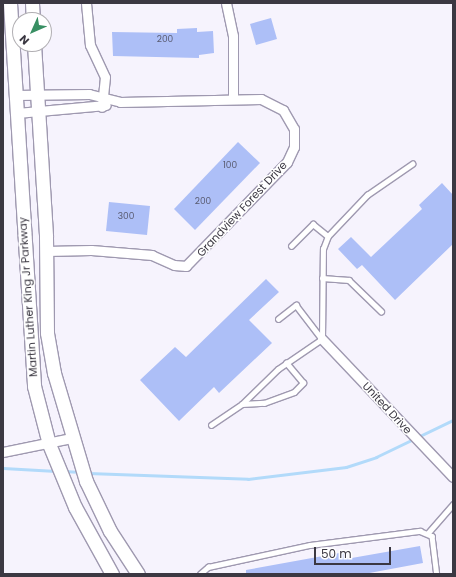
<!DOCTYPE html>
<html>
<head>
<meta charset="utf-8">
<style>
	body { margin:0 }
	#map { position:relative; width:456px; height:577px; overflow:hidden; background:#f6f3fd; font-family:Poppins,sans-serif }
	div>[style] { position:absolute }
	.stream>* { height:3px; margin:-1.5px; padding:0 1.5px; transform-origin:1.5px; border-radius:1.5px; background:#b2dafa }
	.building>* { inset:0; background:#adbff7 }
	.roads { filter:drop-shadow(1px 0 #9f99b0) drop-shadow(-1px 0 #9f99b0) drop-shadow(0 1px #9f99b0) drop-shadow(0 -1px #9f99b0) }
	.service>* { height:4.5px; margin:-2.25px; padding:0 2.25px; transform-origin:2.25px; border-radius:2.25px; background:#fff }
	.minor>* { height:9px; margin:-4.5px; padding:0 4.5px; transform-origin:4.5px; border-radius:4.5px; background:#fff }
	.primary>* { height:13px; margin:-6.5px; padding:0 6.5px; transform-origin:6.5px; border-radius:6.5px; background:#fff }
	span { translate:-50% -50%; white-space:nowrap; text-align:center; line-height:1.15; -webkit-text-stroke:3px #fff; paint-order:stroke }
	.number-label { font-size:9px; color:#585a6f }
	.number-label span { -webkit-text-stroke-width:0 }
	.street-label { font-size:11px; color:#3b3842 }
	.frame { position:absolute; inset:0; border:4px solid #3b3842; pointer-events:none }
	.north { position:absolute; left:12px; top:12px; width:40px; height:40px; box-sizing:border-box; background:#fff; border:1px solid #b1afb3; border-radius:50%; rotate:225deg; font-size:11px; font-weight:700; line-height:16px; text-align:center; color:#3b3842 }
	.north::after { content:''; display:block; margin:auto; width:14px; height:18px; background:#388f63; clip-path:polygon(50% 0,100% 100%,50% 72%,0 100%) }
	.scale { position:absolute; left:314px; top:547px; width:77px; height:18px; box-sizing:border-box; border:2px solid #3b3842; border-top:0; padding-left:5px; font-size:12px; line-height:14px; white-space:nowrap; color:#3b3842; -webkit-text-stroke:3px #fff; paint-order:stroke }
</style>
</head>
<body>
<div id="map">
	<div class="stream">
		<i style="left:3px;top:468px;width:53px;rotate:3.2deg"></i>
		<i style="left:64px;top:471px;width:16px;rotate:4deg"></i>
		<i style="left:88px;top:473px;width:160px;rotate:2.1deg"></i>
		<i style="left:248px;top:479px;width:99px;rotate:-7deg"></i>
		<i style="left:346px;top:467px;width:32px;rotate:-18deg"></i>
		<i style="left:376px;top:457px;width:85px;rotate:-25.7deg"></i>
	</div>
	<div class="building">
		<i style="clip-path:polygon(271px 18px,277px 39px,256px 45px,250px 24px)"></i>
		<i style="clip-path:polygon(197px 28px,197px 32px,213px 31px,214px 53px,199px 55px,199px 58px,113px 56px,112px 32px,177px 33px,177px 29px)"></i>
		<i style="clip-path:polygon(238px 142px,260px 163px,195px 230px,174px 209px)"></i>
		<i style="clip-path:polygon(442px 183px,453px 195px,453px 244px,395px 300px,362px 265px,357px 269px,338px 249px,351px 237px,371px 257px,422px 209px,419px 205px)"></i>
		<i style="clip-path:polygon(109px 202px,150px 206px,147px 235px,106px 231px)"></i>
		<i style="clip-path:polygon(266px 279px,279px 292px,249px 320px,272px 343px,219px 393px,214px 387px,179px 421px,140px 380px,175px 347px,186px 357px)"></i>
		<i style="clip-path:polygon(420px 546px,423px 563px,364px 574px,246px 574px,246px 570px,345px 552px,346px 559px)"></i>
	</div>
	<div class="roads">
		<div class="service">
			<i style="left:291px;top:246px;width:31px;rotate:-45deg"></i>
			<i style="left:313px;top:224px;width:19px;rotate:39deg"></i>
			<i style="left:322px;top:278px;width:27px;rotate:4deg"></i>
			<i style="left:349px;top:280px;width:45px;rotate:44.1deg"></i>
			<i style="left:278px;top:319px;width:23px;rotate:-38deg"></i>
			<i style="left:296px;top:305px;width:43px;rotate:52.6deg"></i>
			<i style="left:322px;top:339px;width:90px;rotate:-89.4deg"></i>
			<i style="left:323px;top:249px;width:14px;rotate:-69deg"></i>
			<i style="left:328px;top:236px;width:57px;rotate:-46.4deg"></i>
			<i style="left:367px;top:195px;width:55px;rotate:-34.6deg"></i>
			<i style="left:242px;top:404px;width:22px;rotate:-3deg"></i>
			<i style="left:264px;top:403px;width:32px;rotate:-20deg"></i>
			<i style="left:294px;top:392px;width:13px;rotate:-45deg"></i>
			<i style="left:303px;top:383px;width:26px;rotate:-130deg"></i>
			<i style="left:211px;top:425px;width:37px;rotate:-34deg"></i>
			<i style="left:242px;top:404px;width:50px;rotate:-44.2deg"></i>
			<i style="left:278px;top:369px;width:53px;rotate:-34.3deg"></i>
			<i style="left:428px;top:533px;width:38px;rotate:-49deg"></i>
			<i style="left:200px;top:574px;width:11px;rotate:-41deg"></i>
			<i style="left:208px;top:567px;width:104px;rotate:-12.2deg"></i>
			<i style="left:310px;top:545px;width:111px;rotate:-7.3deg"></i>
			<i style="left:420px;top:531px;width:13px;rotate:23deg"></i>
			<i style="left:432px;top:536px;width:38px;rotate:83deg"></i>
		</div>
		<div class="minor">
			<i style="left:86px;top:3px;width:42px;rotate:84.6deg"></i>
			<i style="left:90px;top:45px;width:35px;rotate:65deg"></i>
			<i style="left:105px;top:77px;width:30px;rotate:96deg"></i>
			<i style="left:226px;top:3px;width:34px;rotate:78deg"></i>
			<i style="left:233px;top:36px;width:63px;rotate:90deg"></i>
			<i style="left:16px;top:95px;width:73px;rotate:-0.8deg"></i>
			<i style="left:89px;top:94px;width:32px;rotate:14deg"></i>
			<i style="left:120px;top:102px;width:141px;rotate:-1.2deg"></i>
			<i style="left:261px;top:99px;width:25px;rotate:27deg"></i>
			<i style="left:283px;top:110px;width:22px;rotate:60deg"></i>
			<i style="left:294px;top:129px;width:18px;rotate:90deg"></i>
			<i style="left:294px;top:147px;width:17px;rotate:115deg"></i>
			<i style="left:287px;top:162px;width:145px;rotate:134.2deg"></i>
			<i style="left:186px;top:266px;width:12px;rotate:-175deg"></i>
			<i style="left:174px;top:265px;width:24px;rotate:-156deg"></i>
			<i style="left:152px;top:255px;width:61px;rotate:-175.3deg"></i>
			<i style="left:91px;top:250px;width:45px;rotate:178.7deg"></i>
			<i style="left:17px;top:113px;width:89px;rotate:-5.1deg"></i>
			<i style="left:322px;top:339px;width:190px;rotate:46.5deg"></i>
			<i style="left:3px;top:452px;width:69px;rotate:-11.6deg"></i>
		</div>
		<div class="primary">
			<i style="left:10px;top:3px;width:384px;rotate:86.4deg"></i>
			<i style="left:34px;top:386px;width:60px;rotate:75.5deg"></i>
			<i style="left:49px;top:444px;width:68px;rotate:67.6deg"></i>
			<i style="left:75px;top:507px;width:77px;rotate:61.1deg"></i>
			<i style="left:32px;top:3px;width:17px;rotate:87deg"></i>
			<i style="left:34px;top:44px;width:193px;rotate:86.4deg"></i>
			<i style="left:46px;top:237px;width:96px;rotate:89.4deg"></i>
			<i style="left:47px;top:333px;width:41px;rotate:80.1deg"></i>
			<i style="left:54px;top:373px;width:113px;rotate:73.5deg"></i>
			<i style="left:86px;top:481px;width:55px;rotate:64.4deg"></i>
			<i style="left:110px;top:531px;width:51px;rotate:56.9deg"></i>
		</div>
	</div>
	<div class="number-label">
		<span style="left:165px;top:39px">200</span>
		<span style="left:230px;top:165px">100</span>
		<span style="left:203px;top:201px">200</span>
		<span style="left:126px;top:216px">300</span>
	</div>
	<div class="street-label">
		<span style="left:242px;top:209px;rotate:-47deg">Grandview Forest Drive</span>
		<span style="left:28px;top:297px;rotate:-94deg">Martin Luther King Jr Parkway</span>
		<span style="left:387px;top:408px;rotate:47deg">United Drive</span>
	</div>
	<div class="frame"></div>
	<div class="north">N</div>
	<div class="scale">50 m</div>
</div>
</body>
</html>
